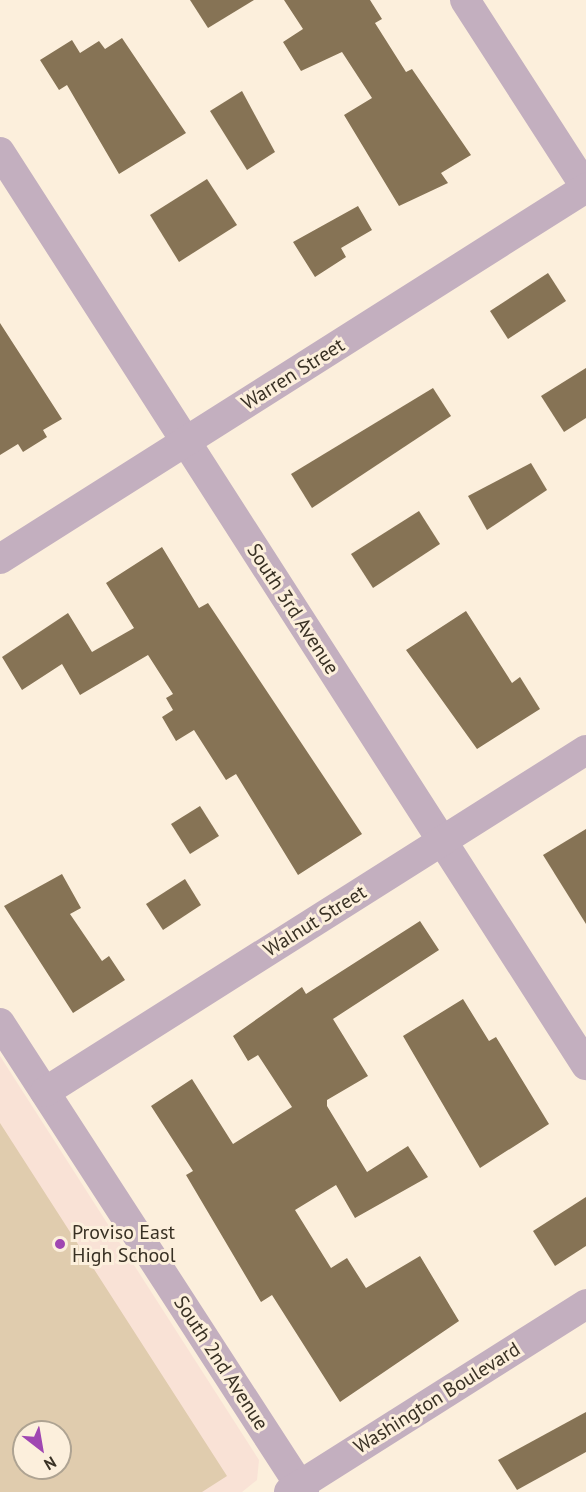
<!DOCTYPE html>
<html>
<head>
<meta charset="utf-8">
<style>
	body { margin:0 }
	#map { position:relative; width:586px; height:1492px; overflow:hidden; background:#fcefdc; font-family:"PT Sans",sans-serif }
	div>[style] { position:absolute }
	.education>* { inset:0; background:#f9e2d6 }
	.green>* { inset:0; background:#e0ccae }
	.building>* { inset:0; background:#867355 }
	.minor>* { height:30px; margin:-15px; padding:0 15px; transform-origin:15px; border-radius:15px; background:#c3afbf }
	.dots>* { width:16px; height:16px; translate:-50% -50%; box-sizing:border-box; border:3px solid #fcefdc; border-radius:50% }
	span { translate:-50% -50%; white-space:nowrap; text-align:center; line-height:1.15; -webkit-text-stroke:6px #fcefdc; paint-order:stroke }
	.street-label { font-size:20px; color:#393124 }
	.poi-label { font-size:20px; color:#393124 }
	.left { translate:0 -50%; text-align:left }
	.north { position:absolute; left:12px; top:1420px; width:60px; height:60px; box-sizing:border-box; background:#fcefdc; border:2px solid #aea392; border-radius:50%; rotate:149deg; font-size:16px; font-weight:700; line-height:24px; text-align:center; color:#393124 }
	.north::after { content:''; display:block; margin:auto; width:21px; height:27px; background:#a047b2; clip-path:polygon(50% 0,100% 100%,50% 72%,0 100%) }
</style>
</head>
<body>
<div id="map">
	<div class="education">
		<i style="clip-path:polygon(evenodd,0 1056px,259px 1460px,257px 1480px,242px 1492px,0 1492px,0 1056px,24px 1432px,60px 1432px,60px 1468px,24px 1468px,24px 1432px)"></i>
	</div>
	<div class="green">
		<i style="clip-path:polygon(evenodd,0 1123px,227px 1476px,202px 1492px,0 1492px,0 1123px,24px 1432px,60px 1432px,60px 1468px,24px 1468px,24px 1432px)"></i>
	</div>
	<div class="building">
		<i style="clip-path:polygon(190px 0,254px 0,208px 28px)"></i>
		<i style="clip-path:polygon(284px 0,370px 0,382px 19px,375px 23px,406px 72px,412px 69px,471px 155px,441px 173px,448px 183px,399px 206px,344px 115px,372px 98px,342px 52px,301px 71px,283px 42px,303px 29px)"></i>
		<i style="clip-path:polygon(122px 38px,186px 133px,119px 174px,67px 85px,59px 90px,40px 60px,72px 40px,80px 53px,99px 41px,105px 49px)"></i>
		<i style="clip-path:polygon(242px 91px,275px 152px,247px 170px,210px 111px)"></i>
		<i style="clip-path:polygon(207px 179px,237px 225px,179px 262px,150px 215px)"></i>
		<i style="clip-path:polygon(358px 206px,372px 230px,341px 248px,346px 257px,315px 277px,293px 242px)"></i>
		<i style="clip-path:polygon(548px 273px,566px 301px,508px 339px,490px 311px)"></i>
		<i style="clip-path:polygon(0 323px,62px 419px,43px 430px,47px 437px,23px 452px,18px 444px,0 455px)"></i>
		<i style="clip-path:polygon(586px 368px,586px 418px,564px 432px,541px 396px)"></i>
		<i style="clip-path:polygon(433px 388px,451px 416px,312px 508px,291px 474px)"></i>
		<i style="clip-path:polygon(531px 463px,547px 490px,487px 530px,468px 496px)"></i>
		<i style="clip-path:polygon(419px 511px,440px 544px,373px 588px,351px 554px)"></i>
		<i style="clip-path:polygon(162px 547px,199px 608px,208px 603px,362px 834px,298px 875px,236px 774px,226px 780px,194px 730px,176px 741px,162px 717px,173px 710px,166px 698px,173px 694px,148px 655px,80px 695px,62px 664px,22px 690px,2px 657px,68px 613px,92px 652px,134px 628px,106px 583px)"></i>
		<i style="clip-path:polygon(466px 611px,512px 683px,520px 677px,540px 709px,477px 749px,406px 650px)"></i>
		<i style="clip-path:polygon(200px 806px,219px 836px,190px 854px,171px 824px)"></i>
		<i style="clip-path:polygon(586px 829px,586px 924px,543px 855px)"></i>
		<i style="clip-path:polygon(62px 874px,81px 908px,70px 914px,102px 961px,109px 956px,125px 980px,73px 1013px,4px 906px)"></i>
		<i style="clip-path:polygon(185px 879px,201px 905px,163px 930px,146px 904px)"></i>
		<i style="clip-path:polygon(420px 921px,439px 950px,333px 1019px,368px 1076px,327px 1100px,327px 1106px,367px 1172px,408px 1146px,428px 1177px,355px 1218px,336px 1185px,295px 1210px,331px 1268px,347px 1258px,366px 1288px,420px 1256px,459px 1321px,340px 1402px,272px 1295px,261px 1302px,186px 1175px,193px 1171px,151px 1106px,192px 1079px,233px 1144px,292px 1107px,258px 1055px,248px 1061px,233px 1036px,302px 987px,306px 994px)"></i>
		<i style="clip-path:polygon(463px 999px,489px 1041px,496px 1037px,549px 1124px,480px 1168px,403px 1036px)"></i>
		<i style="clip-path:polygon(586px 1197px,586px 1246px,555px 1266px,533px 1231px)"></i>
		<i style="clip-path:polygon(586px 1412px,586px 1452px,517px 1490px,498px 1460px)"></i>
	</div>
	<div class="minor">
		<i style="left:465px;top:0;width:224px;rotate:57.2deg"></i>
		<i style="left:0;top:152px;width:1085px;rotate:57.31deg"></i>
		<i style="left:0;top:559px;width:694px;rotate:-32.34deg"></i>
		<i style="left:0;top:1023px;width:559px;rotate:57.05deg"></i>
		<i style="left:45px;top:1092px;width:640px;rotate:-32.3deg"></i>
		<i style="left:289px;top:1492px;width:352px;rotate:-32.3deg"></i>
	</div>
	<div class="dots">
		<i style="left:60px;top:1244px;background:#a047b2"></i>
	</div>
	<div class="street-label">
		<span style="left:293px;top:374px;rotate:-32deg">Warren Street</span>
		<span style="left:293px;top:609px;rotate:57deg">South 3rd Avenue</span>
		<span style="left:315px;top:921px;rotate:-32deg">Walnut Street</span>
		<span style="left:221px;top:1363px;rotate:57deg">South 2nd Avenue</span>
		<span style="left:437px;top:1398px;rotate:-32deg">Washington Boulevard</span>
	</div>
	<div class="poi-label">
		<span class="left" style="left:72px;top:1244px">Proviso East<br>High School</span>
	</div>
	<div class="north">N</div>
</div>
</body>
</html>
